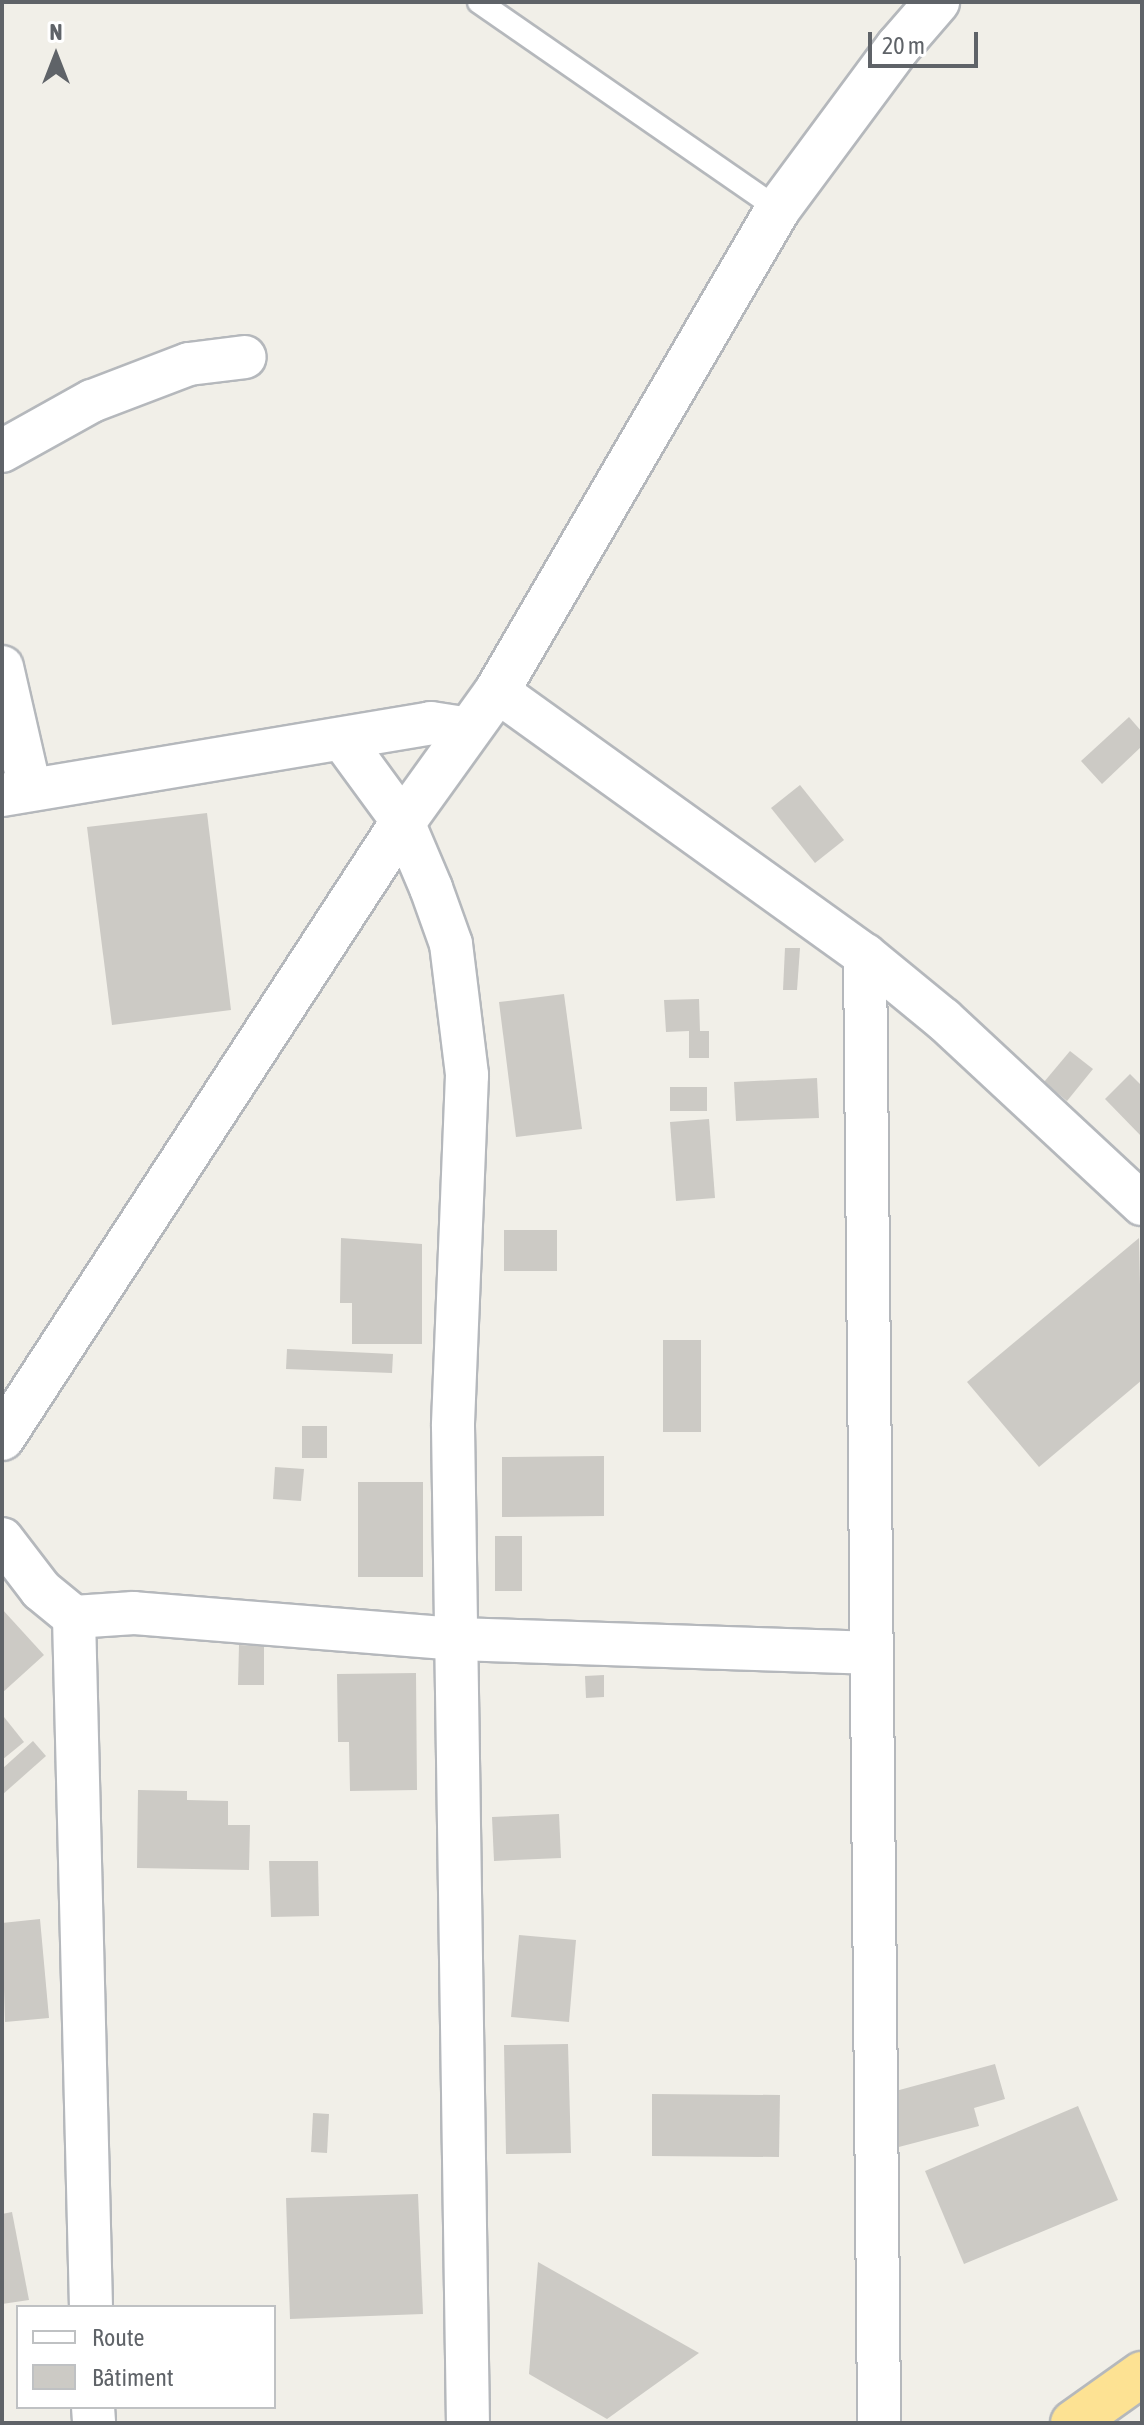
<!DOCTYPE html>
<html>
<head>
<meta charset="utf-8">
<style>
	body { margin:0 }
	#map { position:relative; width:1144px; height:2425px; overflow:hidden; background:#f1efe8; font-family:"Asap Condensed",sans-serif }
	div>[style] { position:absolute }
	.building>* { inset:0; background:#cccac5 }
	.roads { filter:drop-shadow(2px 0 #b5b8bc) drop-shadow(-2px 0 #b5b8bc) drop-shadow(0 2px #b5b8bc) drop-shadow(0 -2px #b5b8bc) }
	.lane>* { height:22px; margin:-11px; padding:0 11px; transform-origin:11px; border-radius:11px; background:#fff }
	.street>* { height:42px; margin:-21px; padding:0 21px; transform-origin:21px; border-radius:21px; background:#fff }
	.secondary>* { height:44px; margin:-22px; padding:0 22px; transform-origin:22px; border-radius:22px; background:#fff }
	.highway>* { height:44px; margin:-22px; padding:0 22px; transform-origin:22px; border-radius:22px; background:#fde293 }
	span { translate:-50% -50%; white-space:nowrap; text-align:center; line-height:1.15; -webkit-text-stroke:7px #fff; paint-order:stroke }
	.frame { position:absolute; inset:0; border:4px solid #5f6368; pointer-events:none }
	.legend { position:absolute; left:16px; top:2305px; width:260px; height:104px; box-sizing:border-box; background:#fff; border:2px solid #bfc1c3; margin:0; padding:10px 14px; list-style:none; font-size:24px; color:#5f6368 }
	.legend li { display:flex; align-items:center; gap:16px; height:40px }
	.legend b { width:40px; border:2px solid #bfc1c3 }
	.north { position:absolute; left:16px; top:16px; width:80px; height:80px; -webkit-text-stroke:6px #fff; paint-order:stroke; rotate:0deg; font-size:22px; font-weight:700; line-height:32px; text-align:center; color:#5f6368 }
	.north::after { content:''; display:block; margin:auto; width:28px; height:36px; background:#5f6368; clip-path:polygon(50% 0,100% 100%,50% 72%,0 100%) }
	.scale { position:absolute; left:868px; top:32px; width:110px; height:36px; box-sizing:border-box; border:4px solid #5f6368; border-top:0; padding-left:10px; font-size:24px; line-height:28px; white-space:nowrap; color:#5f6368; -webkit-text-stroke:6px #fff; paint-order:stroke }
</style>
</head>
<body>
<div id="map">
	<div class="building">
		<i style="clip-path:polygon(1129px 717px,1142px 732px,1142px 746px,1102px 784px,1081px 761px)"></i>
		<i style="clip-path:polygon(800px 785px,844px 840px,815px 863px,771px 808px)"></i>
		<i style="clip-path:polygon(207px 813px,231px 1010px,112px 1025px,87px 827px)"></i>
		<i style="clip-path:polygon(785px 948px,800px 948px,797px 990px,783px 990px)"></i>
		<i style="clip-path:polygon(564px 994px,582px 1129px,516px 1137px,499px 1002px)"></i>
		<i style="clip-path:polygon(699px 999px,700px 1031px,709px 1031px,709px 1058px,689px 1058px,689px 1031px,666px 1032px,664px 1000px)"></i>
		<i style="clip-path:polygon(1070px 1051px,1093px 1069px,1067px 1101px,1044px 1082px)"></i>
		<i style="clip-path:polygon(1130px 1074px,1142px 1086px,1142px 1137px,1105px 1099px)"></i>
		<i style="clip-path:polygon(817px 1078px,819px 1118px,736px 1121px,734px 1082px)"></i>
		<i style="clip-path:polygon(670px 1087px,707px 1087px,707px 1111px,670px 1111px)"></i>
		<i style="clip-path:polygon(709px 1119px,715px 1198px,676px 1201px,670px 1122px)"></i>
		<i style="clip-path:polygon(504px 1230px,557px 1230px,557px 1271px,504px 1271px)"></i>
		<i style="clip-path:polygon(341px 1238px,422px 1244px,422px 1344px,352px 1344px,352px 1303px,340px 1303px)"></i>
		<i style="clip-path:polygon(1139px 1238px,1142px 1380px,1039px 1467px,967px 1382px)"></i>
		<i style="clip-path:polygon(663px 1340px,701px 1340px,701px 1432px,663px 1432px)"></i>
		<i style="clip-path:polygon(287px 1349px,393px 1354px,392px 1373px,286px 1369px)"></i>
		<i style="clip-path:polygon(302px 1426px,327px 1426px,327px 1458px,302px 1458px)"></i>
		<i style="clip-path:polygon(604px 1456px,604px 1516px,502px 1517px,502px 1457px)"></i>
		<i style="clip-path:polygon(275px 1467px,304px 1469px,301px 1501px,273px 1499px)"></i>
		<i style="clip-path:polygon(358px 1482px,423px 1482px,423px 1577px,358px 1577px)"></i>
		<i style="clip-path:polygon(495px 1536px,522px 1536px,522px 1591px,495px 1591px)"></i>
		<i style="clip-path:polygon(2px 1609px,44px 1655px,2px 1693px)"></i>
		<i style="clip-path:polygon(239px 1645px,264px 1646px,264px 1685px,238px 1685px)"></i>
		<i style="clip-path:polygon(416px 1673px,417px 1790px,350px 1791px,349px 1742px,338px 1742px,337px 1674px)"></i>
		<i style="clip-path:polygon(604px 1675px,604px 1697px,586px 1698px,585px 1676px)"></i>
		<i style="clip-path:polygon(4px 1717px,24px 1742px,2px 1760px,2px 1718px)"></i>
		<i style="clip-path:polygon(33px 1741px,46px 1756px,2px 1795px,2px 1769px)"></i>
		<i style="clip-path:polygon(138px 1790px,187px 1791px,187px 1800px,228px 1801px,228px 1825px,250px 1825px,249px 1870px,137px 1868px)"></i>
		<i style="clip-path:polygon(559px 1814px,561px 1858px,494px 1861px,492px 1817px)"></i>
		<i style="clip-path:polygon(269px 1861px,318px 1861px,319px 1916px,271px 1917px)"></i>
		<i style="clip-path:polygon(40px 1919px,49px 2018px,5px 2022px,2px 1923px)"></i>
		<i style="clip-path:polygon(519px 1935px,576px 1940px,569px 2022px,511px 2017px)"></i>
		<i style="clip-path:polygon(568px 2044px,571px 2153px,506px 2154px,504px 2045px)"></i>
		<i style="clip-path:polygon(995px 2064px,1005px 2099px,974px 2108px,979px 2126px,895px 2148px,881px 2095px)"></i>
		<i style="clip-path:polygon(652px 2094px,780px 2095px,779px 2157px,652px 2156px)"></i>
		<i style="clip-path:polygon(1078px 2106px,1118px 2200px,964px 2264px,925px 2171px)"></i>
		<i style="clip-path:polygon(313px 2113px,329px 2114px,327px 2153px,311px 2152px)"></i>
		<i style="clip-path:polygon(418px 2194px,423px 2314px,290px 2319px,286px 2198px)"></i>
		<i style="clip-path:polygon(12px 2212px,29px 2300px,2px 2304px,2px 2214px)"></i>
		<i style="clip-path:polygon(538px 2262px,699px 2353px,607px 2419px,529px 2374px)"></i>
	</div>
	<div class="roads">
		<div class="lane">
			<i style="left:479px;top:2px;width:364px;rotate:34.7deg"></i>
		</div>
		<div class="street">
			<i style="left:2px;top:451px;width:103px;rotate:-29.1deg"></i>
			<i style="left:92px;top:401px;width:104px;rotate:-20.9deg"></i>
			<i style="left:189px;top:364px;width:56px;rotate:-7.1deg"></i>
			<i style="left:2px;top:667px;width:125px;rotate:77.1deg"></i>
			<i style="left:497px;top:691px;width:453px;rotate:35.7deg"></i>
			<i style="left:865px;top:955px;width:101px;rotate:39.4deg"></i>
			<i style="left:943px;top:1019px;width:272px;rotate:42.9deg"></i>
			<i style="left:343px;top:740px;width:102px;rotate:53.8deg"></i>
			<i style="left:403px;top:822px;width:72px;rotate:67deg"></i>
			<i style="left:431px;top:888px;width:59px;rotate:70.3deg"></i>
			<i style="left:451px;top:944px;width:132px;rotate:83deg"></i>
			<i style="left:467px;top:1075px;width:351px;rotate:92.3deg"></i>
			<i style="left:453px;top:1426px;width:997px;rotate:89.14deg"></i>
			<i style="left:2px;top:795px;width:435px;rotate:-9.5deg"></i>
			<i style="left:431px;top:723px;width:39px;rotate:9deg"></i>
			<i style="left:865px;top:955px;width:1468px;rotate:89.45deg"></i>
			<i style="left:2px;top:1539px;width:64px;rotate:52.6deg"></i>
			<i style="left:41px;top:1590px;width:43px;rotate:39.3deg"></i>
			<i style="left:74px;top:1617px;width:60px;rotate:-3.8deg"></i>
			<i style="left:134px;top:1613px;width:323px;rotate:4.6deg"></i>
			<i style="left:456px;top:1639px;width:413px;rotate:1.9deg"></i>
			<i style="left:74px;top:1617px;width:690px;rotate:88.59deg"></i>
			<i style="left:93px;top:2407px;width:16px;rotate:86deg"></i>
		</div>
		<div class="secondary">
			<i style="left:2px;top:1438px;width:735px;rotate:-56.94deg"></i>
			<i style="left:403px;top:822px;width:161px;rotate:-54.3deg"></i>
			<i style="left:497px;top:691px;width:558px;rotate:-59.76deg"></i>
			<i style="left:778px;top:209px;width:202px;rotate:-53.5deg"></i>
			<i style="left:898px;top:47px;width:60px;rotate:-49.1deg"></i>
		</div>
		<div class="highway">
			<i style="left:1073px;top:2423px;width:85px;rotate:-35.4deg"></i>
		</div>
	</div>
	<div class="frame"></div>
	<ul class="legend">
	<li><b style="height:10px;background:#fff"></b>Route</li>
	<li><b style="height:22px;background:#cccac5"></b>Bâtiment</li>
	</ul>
	<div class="north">N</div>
	<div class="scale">20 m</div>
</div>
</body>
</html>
